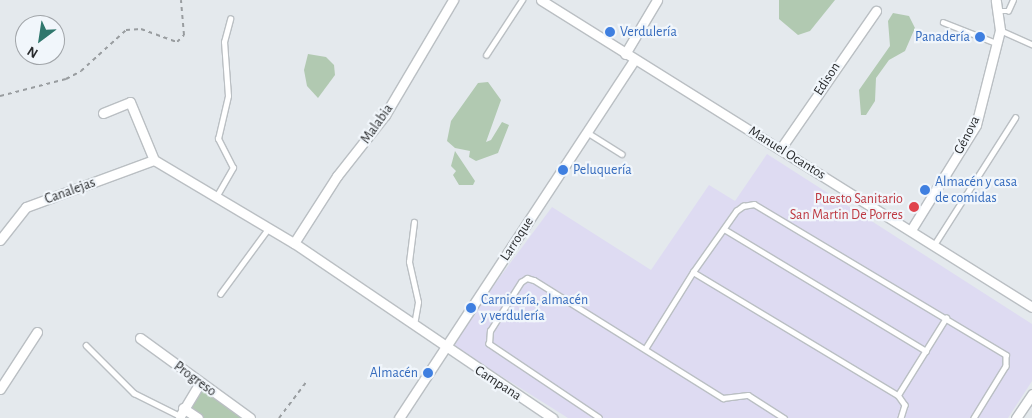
<!DOCTYPE html>
<html>
<head>
<meta charset="utf-8">
<style>
	body { margin:0 }
	#map { position:relative; width:1032px; height:418px; overflow:hidden; background:#e4e9ed; font-family:"Alegreya Sans",sans-serif }
	div>[style] { position:absolute }
	.industrial>* { inset:0; background:#dedbf2 }
	.green>* { inset:0; background:#b1c9b1 }
	.path>* { height:2px; margin-top:-1px; transform-origin:0; background:repeating-linear-gradient(90deg,#999da0 0 4px,transparent 0 8px) }
	.roads { filter:drop-shadow(1px 0 #babfc3) drop-shadow(-1px 0 #babfc3) drop-shadow(0 1px #babfc3) drop-shadow(0 -1px #babfc3) }
	.service>* { height:4.5px; margin:-2.25px; padding:0 2.25px; transform-origin:2.25px; border-radius:2.25px; background:#fff }
	.minor>* { height:9px; margin:-4.5px; padding:0 4.5px; transform-origin:4.5px; border-radius:4.5px; background:#fff }
	.dots>* { width:14px; height:14px; translate:-50% -50%; box-sizing:border-box; border:2px solid #f1f6fb; border-radius:50% }
	span { translate:-50% -50%; white-space:nowrap; text-align:center; line-height:1.15; -webkit-text-stroke:4.5px #f1f6fb; paint-order:stroke }
	.shop-label { font-size:14px; color:#366cbe }
	.left { translate:0 -50%; text-align:left }
	.right { translate:-100% -50%; text-align:right }
	.street-label { font-size:14px; color:#292b2d }
	.health-label { font-size:14px; color:#be3a42 }
	.north { position:absolute; left:15px; top:15px; width:50px; height:50px; box-sizing:border-box; background:#f1f6fb; border:1px solid #a1a5a9; border-radius:50%; rotate:211deg; font-size:14px; font-weight:700; line-height:20px; text-align:center; color:#292b2d }
	.north::after { content:''; display:block; margin:auto; width:18px; height:22px; background:#30776d; clip-path:polygon(50% 0,100% 100%,50% 72%,0 100%) }
</style>
</head>
<body>
<div id="map">
	<div class="industrial">
		<i style="clip-path:polygon(767px 154px,1032px 324px,1032px 381px,1008px 418px,568px 418px,450px 344px,552px 207px,651px 270px,709px 185px,735px 201px)"></i>
	</div>
	<div class="green">
		<i style="clip-path:polygon(779px 0,835px 0,810px 31px,798px 35px,779px 19px)"></i>
		<i style="clip-path:polygon(893px 13px,909px 16px,915px 28px,905px 51px,889px 60px,876px 78px,875px 101px,866px 115px,861px 115px,859px 90px,890px 46px,888px 21px)"></i>
		<i style="clip-path:polygon(308px 54px,326px 57px,334px 65px,335px 75px,318px 98px,307px 86px,304px 70px)"></i>
		<i style="clip-path:polygon(488px 82px,501px 100px,486px 142px,491px 140px,502px 122px,509px 125px,498px 153px,476px 161px,469px 157px,470px 151px,455px 148px,447px 141px,451px 121px,478px 83px)"></i>
		<i style="clip-path:polygon(455px 151px,475px 181px,473px 185px,459px 185px,453px 175px,456px 171px,451px 166px)"></i>
		<i style="clip-path:polygon(202px 388px,244px 418px,202px 418px,188px 408px)"></i>
	</div>
	<div class="path">
		<i style="left:0;top:96px;width:68px;rotate:-14.4deg"></i>
		<i style="left:66px;top:79px;width:17px;rotate:-28deg"></i>
		<i style="left:81px;top:71px;width:61px;rotate:-42.3deg"></i>
		<i style="left:126px;top:30px;width:15px;rotate:-4deg"></i>
		<i style="left:141px;top:29px;width:38px;rotate:20deg"></i>
		<i style="left:177px;top:42px;width:10px;rotate:-45deg"></i>
		<i style="left:184px;top:35px;width:35px;rotate:-95deg"></i>
		<i style="left:279px;top:418px;width:46px;rotate:-52.9deg"></i>
	</div>
	<div class="roads">
		<div class="service">
			<i style="left:999px;top:11px;width:9px"></i>
			<i style="left:1008px;top:11px;width:12px;rotate:-66deg"></i>
			<i style="left:943px;top:22px;width:57px;rotate:21.6deg"></i>
			<i style="left:1000px;top:30px;width:35px;rotate:24deg"></i>
			<i style="left:486px;top:55px;width:66px;rotate:-56.8deg"></i>
			<i style="left:587px;top:132px;width:41px;rotate:32.2deg"></i>
			<i style="left:216px;top:197px;width:34px;rotate:-60deg"></i>
			<i style="left:233px;top:168px;width:33px;rotate:-117deg"></i>
			<i style="left:218px;top:139px;width:44px;rotate:-76.9deg"></i>
			<i style="left:228px;top:96px;width:54px;rotate:-94.2deg"></i>
			<i style="left:224px;top:42px;width:24px;rotate:-75deg"></i>
			<i style="left:724px;top:229px;width:236px;rotate:31.1deg"></i>
			<i style="left:934px;top:245px;width:151px;rotate:-57.5deg"></i>
			<i style="left:693px;top:272px;width:239px;rotate:31deg"></i>
			<i style="left:898px;top:395px;width:12px;rotate:55deg"></i>
			<i style="left:905px;top:405px;width:14px;rotate:107deg"></i>
			<i style="left:220px;top:294px;width:81px;rotate:-53.6deg"></i>
			<i style="left:414px;top:325px;width:23px;rotate:-80deg"></i>
			<i style="left:418px;top:302px;width:41px;rotate:-102.7deg"></i>
			<i style="left:409px;top:262px;width:40px;rotate:-82.9deg"></i>
			<i style="left:86px;top:345px;width:68px;rotate:45deg"></i>
			<i style="left:134px;top:393px;width:51px;rotate:26.6deg"></i>
			<i style="left:645px;top:349px;width:91px;rotate:-58.1deg"></i>
			<i style="left:693px;top:272px;width:75px;rotate:-54.8deg"></i>
			<i style="left:736px;top:211px;width:9px;rotate:-36deg"></i>
			<i style="left:743px;top:206px;width:11px;rotate:-10deg"></i>
			<i style="left:754px;top:204px;width:294px;rotate:30.9deg"></i>
			<i style="left:1006px;top:355px;width:11px;rotate:90deg"></i>
			<i style="left:1006px;top:366px;width:61px;rotate:121.6deg"></i>
			<i style="left:898px;top:395px;width:91px;rotate:-58.1deg"></i>
			<i style="left:599px;top:418px;width:133px;rotate:-146.1deg"></i>
			<i style="left:489px;top:344px;width:13px;rotate:-86deg"></i>
			<i style="left:490px;top:331px;width:58px;rotate:-57.7deg"></i>
			<i style="left:521px;top:282px;width:7px;rotate:-34deg"></i>
			<i style="left:527px;top:278px;width:7px;rotate:16deg"></i>
			<i style="left:534px;top:280px;width:223px;rotate:32deg"></i>
			<i style="left:723px;top:398px;width:25px;rotate:-7deg"></i>
			<i style="left:748px;top:395px;width:43px;rotate:32.6deg"></i>
		</div>
		<div class="minor">
			<i style="left:541px;top:0;width:579px;rotate:32.02deg"></i>
			<i style="left:625px;top:54px;width:63px;rotate:-59.3deg"></i>
			<i style="left:103px;top:113px;width:29px;rotate:-22deg"></i>
			<i style="left:130px;top:102px;width:63px;rotate:67.5deg"></i>
			<i style="left:154px;top:160px;width:163px;rotate:30.7deg"></i>
			<i style="left:294px;top:243px;width:312px;rotate:34.1deg"></i>
			<i style="left:781px;top:148px;width:167px;rotate:-55.3deg"></i>
			<i style="left:911px;top:230px;width:123px;rotate:-58.2deg"></i>
			<i style="left:976px;top:125px;width:98px;rotate:-75.8deg"></i>
			<i style="left:1000px;top:30px;width:30px;rotate:-98deg"></i>
			<i style="left:0;top:240px;width:42px;rotate:-51.8deg"></i>
			<i style="left:26px;top:207px;width:136px;rotate:-20.2deg"></i>
			<i style="left:294px;top:243px;width:80px;rotate:-57.3deg"></i>
			<i style="left:337px;top:176px;width:78px;rotate:-51.8deg"></i>
			<i style="left:385px;top:115px;width:134px;rotate:-59.4deg"></i>
			<i style="left:140px;top:338px;width:136px;rotate:36deg"></i>
			<i style="left:0;top:389px;width:68px;rotate:-57deg"></i>
			<i style="left:183px;top:408px;width:18px;rotate:34deg"></i>
			<i style="left:180px;top:416px;width:39px;rotate:-59deg"></i>
			<i style="left:399px;top:418px;width:428px;rotate:-56.7deg"></i>
			<i style="left:1016px;top:418px;width:29px;rotate:-56deg"></i>
		</div>
	</div>
	<div class="dots">
		<i style="left:610px;top:32px;background:#3f7fe0"></i>
		<i style="left:980px;top:37px;background:#3f7fe0"></i>
		<i style="left:563px;top:170px;background:#3f7fe0"></i>
		<i style="left:925px;top:190px;background:#3f7fe0"></i>
		<i style="left:914px;top:207px;background:#e0444e"></i>
		<i style="left:471px;top:308px;background:#3f7fe0"></i>
		<i style="left:428px;top:373px;background:#3f7fe0"></i>
	</div>
	<div class="shop-label">
		<span class="left" style="left:620px;top:32px">Verdulería</span>
		<span class="right" style="left:970px;top:37px">Panadería</span>
		<span class="left" style="left:573px;top:170px">Peluquería</span>
		<span class="left" style="left:935px;top:190px">Almacén y casa<br>de comidas</span>
		<span class="left" style="left:481px;top:308px">Carnicería, almacén<br>y verdulería</span>
		<span class="right" style="left:418px;top:373px">Almacén</span>
	</div>
	<div class="street-label">
		<span style="left:827px;top:79px;rotate:-57deg">Edison</span>
		<span style="left:377px;top:124px;rotate:-55deg">Malabia</span>
		<span style="left:967px;top:135px;rotate:-63deg">Génova</span>
		<span style="left:787px;top:153px;rotate:32deg">Manuel Ocantos</span>
		<span style="left:70px;top:191px;rotate:-20deg">Canalejas</span>
		<span style="left:517px;top:239px;rotate:-57deg">Larroque</span>
		<span style="left:195px;top:379px;rotate:36deg">Progreso</span>
		<span style="left:498px;top:383px;rotate:33deg">Campana</span>
	</div>
	<div class="health-label">
		<span class="right" style="left:903px;top:207px">Puesto Sanitario<br>San Martin De Porres</span>
	</div>
	<div class="north">N</div>
</div>
</body>
</html>
